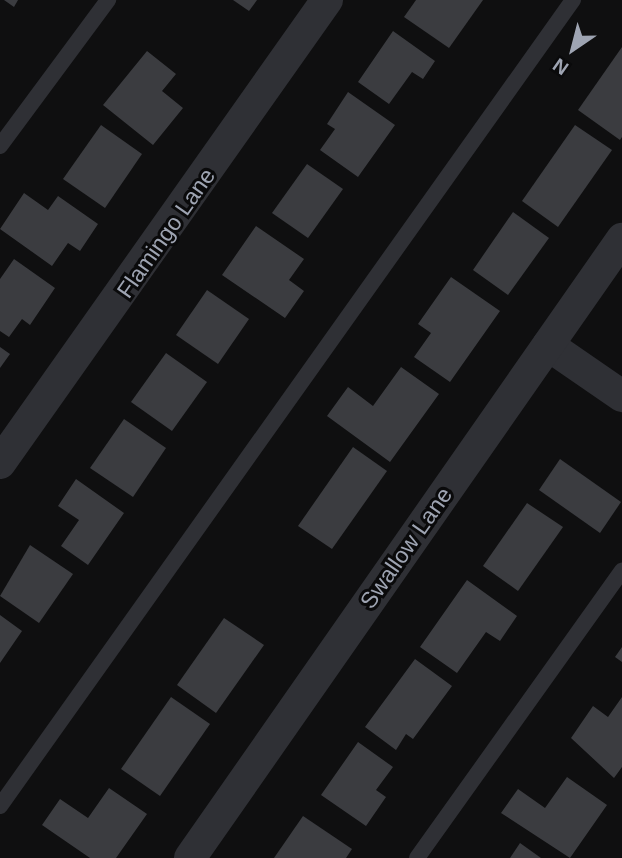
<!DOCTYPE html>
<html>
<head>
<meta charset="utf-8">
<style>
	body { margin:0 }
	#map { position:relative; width:622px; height:858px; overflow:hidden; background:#0f0f10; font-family:Helvetica,sans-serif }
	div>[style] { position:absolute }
	.building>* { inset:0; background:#3b3c40 }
	.service>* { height:16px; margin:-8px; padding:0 8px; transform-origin:8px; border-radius:8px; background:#2f3035 }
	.minor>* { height:32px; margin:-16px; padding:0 16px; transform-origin:16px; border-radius:16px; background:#2f3035 }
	span { translate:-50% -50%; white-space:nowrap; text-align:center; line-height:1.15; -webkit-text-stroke:6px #0a0a0b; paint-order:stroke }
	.street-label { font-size:23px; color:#9ea4b2 }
	.north { position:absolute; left:538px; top:14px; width:70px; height:70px; -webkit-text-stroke:5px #0a0a0b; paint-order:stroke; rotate:215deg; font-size:19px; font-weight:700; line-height:28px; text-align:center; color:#9ea4b2 }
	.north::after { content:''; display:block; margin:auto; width:24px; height:32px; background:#9ea4b2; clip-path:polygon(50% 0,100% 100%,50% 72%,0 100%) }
</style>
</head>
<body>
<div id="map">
	<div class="building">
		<i style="clip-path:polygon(4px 0,18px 0,14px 7px)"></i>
		<i style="clip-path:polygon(233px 0,257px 0,249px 11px)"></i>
		<i style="clip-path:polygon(416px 0,483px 0,449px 48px,404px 17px)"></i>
		<i style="clip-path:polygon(393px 31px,435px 61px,423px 79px,412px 72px,389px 104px,358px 82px)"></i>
		<i style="clip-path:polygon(622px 47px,622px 137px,620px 140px,578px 110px)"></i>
		<i style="clip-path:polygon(147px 51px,176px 74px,162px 91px,183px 108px,153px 145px,103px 105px)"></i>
		<i style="clip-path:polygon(348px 92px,395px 125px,358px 177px,320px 150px,335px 129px,327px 124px)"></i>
		<i style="clip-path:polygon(101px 125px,142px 154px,105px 208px,63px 179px)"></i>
		<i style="clip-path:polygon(575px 125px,612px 150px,558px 227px,522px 201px)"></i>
		<i style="clip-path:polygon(307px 164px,343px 189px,308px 238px,272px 213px)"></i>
		<i style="clip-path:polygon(24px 193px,48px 210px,58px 196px,98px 224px,80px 251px,68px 243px,52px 266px,0 229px)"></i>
		<i style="clip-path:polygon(513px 212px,549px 238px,508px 295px,473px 270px)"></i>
		<i style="clip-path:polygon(256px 226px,304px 259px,289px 280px,304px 291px,285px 318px,222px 275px)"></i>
		<i style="clip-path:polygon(14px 259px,55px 288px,30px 325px,22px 319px,9px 337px,0 331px,0 279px)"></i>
		<i style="clip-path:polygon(451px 277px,500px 311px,450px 382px,414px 357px,431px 333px,418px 324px)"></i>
		<i style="clip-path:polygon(207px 290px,249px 319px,218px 364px,176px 335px)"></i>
		<i style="clip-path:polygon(0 347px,10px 354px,0 368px)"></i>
		<i style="clip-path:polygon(166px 353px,207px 382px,172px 431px,131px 402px)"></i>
		<i style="clip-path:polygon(401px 367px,439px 394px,390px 462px,327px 416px,348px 387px,373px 406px)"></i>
		<i style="clip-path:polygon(124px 419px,166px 448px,133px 497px,90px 468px)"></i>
		<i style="clip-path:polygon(353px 447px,387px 471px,332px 549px,298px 526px)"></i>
		<i style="clip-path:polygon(560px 459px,621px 502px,600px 533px,539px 490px)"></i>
		<i style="clip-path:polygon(76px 479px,124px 513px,88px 565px,61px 546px,79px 520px,58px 506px)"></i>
		<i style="clip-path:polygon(527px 503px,563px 527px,518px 591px,483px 566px)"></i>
		<i style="clip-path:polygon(30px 545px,73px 574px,39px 623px,0 596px)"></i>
		<i style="clip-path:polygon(467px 580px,517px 616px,500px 641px,486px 632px,457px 673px,420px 647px)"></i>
		<i style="clip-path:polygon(0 615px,22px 631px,0 663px)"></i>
		<i style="clip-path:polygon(224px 618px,264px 645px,216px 713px,177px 685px)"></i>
		<i style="clip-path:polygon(622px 647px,622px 662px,615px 657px)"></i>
		<i style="clip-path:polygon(415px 659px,452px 686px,413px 739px,406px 734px,396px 750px,365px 727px)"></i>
		<i style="clip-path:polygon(171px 697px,210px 724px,160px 796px,121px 769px)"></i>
		<i style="clip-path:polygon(622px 697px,622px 767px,614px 778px,571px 738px,593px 706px,608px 717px)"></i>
		<i style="clip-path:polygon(358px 742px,393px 767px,376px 790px,386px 797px,366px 826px,321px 795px)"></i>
		<i style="clip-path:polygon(567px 777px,607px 805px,570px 858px,501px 813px,518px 789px,545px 808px)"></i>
		<i style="clip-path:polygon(109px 788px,147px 814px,116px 858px,90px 858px,42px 825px,60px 799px,88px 818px)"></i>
		<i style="clip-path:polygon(303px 816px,352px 849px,346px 858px,274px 858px)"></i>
		<i style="clip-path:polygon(520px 843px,541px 858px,510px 858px)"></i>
	</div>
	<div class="service">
		<i style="left:0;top:146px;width:182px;rotate:-53.5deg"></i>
		<i style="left:0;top:806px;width:989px;rotate:-54.59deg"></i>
		<i style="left:417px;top:858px;width:353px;rotate:-54.5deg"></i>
	</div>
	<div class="minor">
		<i style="left:548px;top:345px;width:90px;rotate:34.6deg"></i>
		<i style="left:0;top:463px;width:567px;rotate:-54.77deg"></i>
		<i style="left:190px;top:858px;width:755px;rotate:-55.09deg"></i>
	</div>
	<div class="street-label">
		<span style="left:166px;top:233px;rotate:-55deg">Flamingo Lane</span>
		<span style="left:406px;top:548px;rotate:-55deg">Swallow Lane</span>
	</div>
	<div class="north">N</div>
</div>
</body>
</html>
